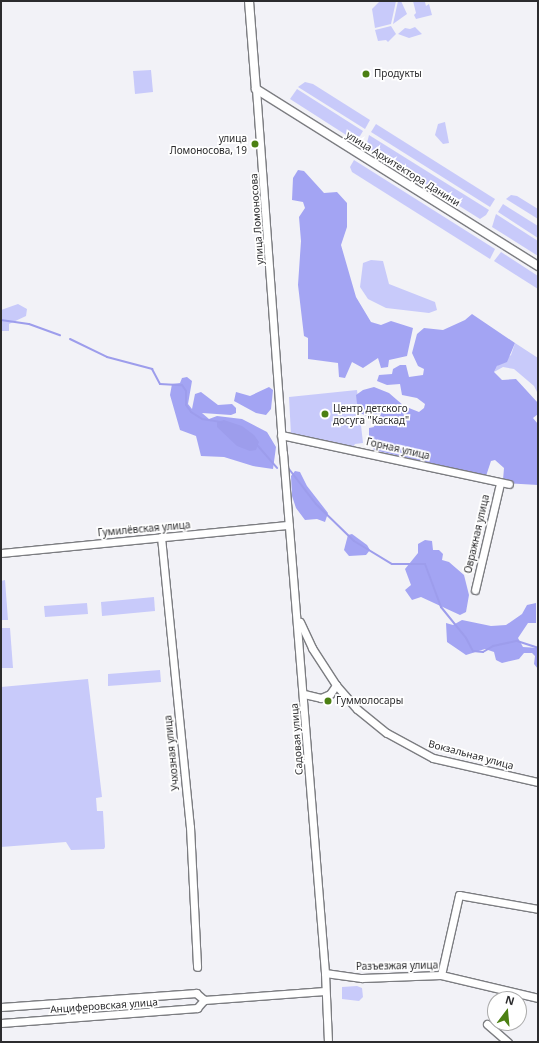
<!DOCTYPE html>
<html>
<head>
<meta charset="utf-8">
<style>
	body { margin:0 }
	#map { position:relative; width:539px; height:1043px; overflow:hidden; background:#f2f2f7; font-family:"Noto Sans",sans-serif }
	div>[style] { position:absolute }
	.green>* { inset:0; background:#c8cafa }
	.forest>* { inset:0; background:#a3a4f3 }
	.water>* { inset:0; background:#9d9dec }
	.stream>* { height:2px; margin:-1px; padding:0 1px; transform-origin:1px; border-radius:1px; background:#9d9dec }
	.roads { filter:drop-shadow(1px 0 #7c7d81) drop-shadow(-1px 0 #7c7d81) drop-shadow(0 1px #7c7d81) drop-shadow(0 -1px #7c7d81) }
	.minor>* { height:7px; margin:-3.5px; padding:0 3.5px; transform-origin:3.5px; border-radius:3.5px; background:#fff }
	.tertiary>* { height:8px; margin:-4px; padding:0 4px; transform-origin:4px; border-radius:4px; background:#fff }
	.dots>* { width:11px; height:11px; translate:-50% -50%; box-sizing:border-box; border:2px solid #fff; border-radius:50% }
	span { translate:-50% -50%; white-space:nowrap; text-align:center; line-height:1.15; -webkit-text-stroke:3.5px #fff; paint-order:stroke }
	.poi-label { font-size:10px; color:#2c2c2e }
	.left { translate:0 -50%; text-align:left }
	.right { translate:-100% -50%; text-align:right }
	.street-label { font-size:10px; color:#2c2c2e }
	.frame { position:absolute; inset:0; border:2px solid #2c2c2e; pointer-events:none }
	.north { position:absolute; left:487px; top:991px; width:40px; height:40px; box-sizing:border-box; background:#fff; border:1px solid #ababab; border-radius:50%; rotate:16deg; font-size:11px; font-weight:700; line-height:16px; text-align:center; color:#2c2c2e }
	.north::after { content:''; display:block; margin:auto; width:14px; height:18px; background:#4c8013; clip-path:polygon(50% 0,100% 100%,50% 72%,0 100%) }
</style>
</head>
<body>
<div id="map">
	<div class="green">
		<i style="clip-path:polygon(380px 1px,396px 1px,391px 24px,375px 28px,372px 9px)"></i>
		<i style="clip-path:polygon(398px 1px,401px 1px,407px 14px,393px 24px)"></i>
		<i style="clip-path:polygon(413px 1px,428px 1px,425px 2px,426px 6px,429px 4px,432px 15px,416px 19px,414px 15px,416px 13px)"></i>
		<i style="clip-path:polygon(391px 26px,396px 34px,388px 42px,386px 40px,378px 41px,375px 30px)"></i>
		<i style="clip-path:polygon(415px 27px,422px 34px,409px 38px,398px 34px,405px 28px,410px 29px)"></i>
		<i style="clip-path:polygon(151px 70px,153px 92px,135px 94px,133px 71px)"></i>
		<i style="clip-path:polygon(305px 82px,313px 84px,370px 120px,365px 129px,298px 87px)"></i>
		<i style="clip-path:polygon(297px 89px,363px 131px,360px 136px,354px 140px,290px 99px)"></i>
		<i style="clip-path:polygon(445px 122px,449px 143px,443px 144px,435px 135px,438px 124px)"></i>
		<i style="clip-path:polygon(376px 124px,495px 199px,490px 207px,371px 132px)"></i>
		<i style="clip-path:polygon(369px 135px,489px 210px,486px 215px,480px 219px,366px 147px)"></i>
		<i style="clip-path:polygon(354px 160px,495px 249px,490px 259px,352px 172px,350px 167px)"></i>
		<i style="clip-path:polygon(511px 195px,517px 196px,538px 209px,538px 219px,506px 199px)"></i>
		<i style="clip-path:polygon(503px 204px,538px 226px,538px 238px,498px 212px)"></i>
		<i style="clip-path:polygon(496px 214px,538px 241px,538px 256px,492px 227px)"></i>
		<i style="clip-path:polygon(501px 252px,538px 276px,538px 289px,494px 261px)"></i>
		<i style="clip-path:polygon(371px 260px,383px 261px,389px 284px,435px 302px,437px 310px,429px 313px,386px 308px,368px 299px,360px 287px,363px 263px)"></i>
		<i style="clip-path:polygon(18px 304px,27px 309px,26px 316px,9px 324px,9px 331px,1px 331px,1px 310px)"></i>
		<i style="clip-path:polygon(515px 343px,538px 358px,538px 394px,534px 386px,514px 369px,503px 367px,494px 372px,497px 366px,511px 355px)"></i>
		<i style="clip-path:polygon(357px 390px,363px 443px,355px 444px,353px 447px,291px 435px,289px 397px)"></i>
		<i style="clip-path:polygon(5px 580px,8px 620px,1px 620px,1px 581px)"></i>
		<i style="clip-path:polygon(154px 597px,155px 611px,102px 616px,101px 602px)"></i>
		<i style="clip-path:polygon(87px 603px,88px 614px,45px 617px,44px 606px)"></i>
		<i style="clip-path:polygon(1px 628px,10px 628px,13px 668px,1px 668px)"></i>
		<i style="clip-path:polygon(160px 670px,161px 682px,108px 686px,108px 674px)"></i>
		<i style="clip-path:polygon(88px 679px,102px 797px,96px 798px,97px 811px,103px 811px,105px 847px,104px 849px,71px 850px,66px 842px,1px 847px,1px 687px)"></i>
		<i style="clip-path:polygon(357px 986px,362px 988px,363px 997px,359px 1001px,342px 999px,342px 987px)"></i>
	</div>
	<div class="forest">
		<i style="clip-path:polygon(298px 170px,304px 171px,324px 193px,337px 192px,347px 203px,347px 227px,341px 245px,356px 297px,371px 322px,381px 325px,391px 321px,413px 328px,407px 356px,389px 360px,388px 367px,381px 368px,378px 358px,363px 368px,352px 362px,345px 378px,339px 377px,338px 363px,308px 359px,308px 338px,304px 336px,298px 285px,301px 241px,299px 217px,305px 208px,303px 202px,292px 200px,293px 178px)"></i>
		<i style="clip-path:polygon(472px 314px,515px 343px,507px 362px,497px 366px,494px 372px,502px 380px,516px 379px,538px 403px,538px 414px,533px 418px,538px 424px,538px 485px,506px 483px,503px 480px,504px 468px,495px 460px,491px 461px,486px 476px,374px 450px,369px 440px,369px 428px,374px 427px,373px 419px,358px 412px,356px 395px,363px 390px,374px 387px,389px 393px,404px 406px,419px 412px,424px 408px,425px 404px,417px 398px,402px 395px,400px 384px,387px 385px,377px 381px,379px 375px,392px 374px,393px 369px,400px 365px,406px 365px,409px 377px,423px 375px,424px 369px,418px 366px,412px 353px,417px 334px,424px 328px,443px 330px,465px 320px)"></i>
		<i style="clip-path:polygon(187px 377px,192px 381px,188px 404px,192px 409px,195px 394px,201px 392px,218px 405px,232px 404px,236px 408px,236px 413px,231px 415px,202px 413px,209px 419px,217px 416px,242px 419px,267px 432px,276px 447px,273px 469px,253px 466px,224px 457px,201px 456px,196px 436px,180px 430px,170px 395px,172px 384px,180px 383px,182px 378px)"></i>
		<i style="clip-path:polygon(269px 387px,273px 390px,271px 409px,266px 415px,256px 413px,234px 401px,236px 392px,250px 396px)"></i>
		<i style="clip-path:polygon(295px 471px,300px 472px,307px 486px,328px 513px,325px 522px,317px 519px,305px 520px,296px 508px,292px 496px,291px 476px)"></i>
		<i style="clip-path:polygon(352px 534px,367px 545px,370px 550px,366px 555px,349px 556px,344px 550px,348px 535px)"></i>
		<i style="clip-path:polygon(425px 540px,432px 541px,433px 550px,439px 550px,443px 554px,442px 560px,449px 562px,464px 575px,469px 595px,466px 612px,460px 615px,421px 597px,412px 600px,405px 590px,411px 585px,405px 569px,418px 553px,418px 544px)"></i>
		<i style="clip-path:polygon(536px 603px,536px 623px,528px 623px,518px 638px,523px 647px,538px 648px,538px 669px,534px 664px,535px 656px,532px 653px,524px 653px,519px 659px,502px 663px,496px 660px,494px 652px,485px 649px,466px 655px,447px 642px,446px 623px,453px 625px,462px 620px,491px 626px,506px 625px,522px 614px,527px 605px)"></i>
	</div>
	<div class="water">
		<i style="clip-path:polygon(224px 420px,242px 426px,254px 435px,259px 442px,256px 450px,250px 451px,237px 446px,217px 427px,217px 422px)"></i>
	</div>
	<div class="stream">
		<i style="left:1px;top:320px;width:28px;rotate:8deg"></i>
		<i style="left:29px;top:324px;width:33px;rotate:20deg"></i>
		<i style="left:70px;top:339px;width:41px;rotate:25.9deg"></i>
		<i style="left:107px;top:357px;width:47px;rotate:14.9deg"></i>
		<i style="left:152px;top:369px;width:17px;rotate:62deg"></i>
		<i style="left:160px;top:384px;width:22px;rotate:3deg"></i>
		<i style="left:182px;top:385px;width:7px;rotate:56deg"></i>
		<i style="left:186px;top:391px;width:14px;rotate:90deg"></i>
		<i style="left:186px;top:405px;width:9px;rotate:54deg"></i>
		<i style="left:191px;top:412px;width:13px;rotate:32deg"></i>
		<i style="left:202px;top:419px;width:20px;rotate:9deg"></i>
		<i style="left:258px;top:446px;width:29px;rotate:49deg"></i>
		<i style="left:289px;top:469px;width:44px;rotate:52.4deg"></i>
		<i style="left:316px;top:504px;width:53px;rotate:44.2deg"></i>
		<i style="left:354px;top:541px;width:44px;rotate:31.2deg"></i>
		<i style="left:392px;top:564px;width:33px"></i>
		<i style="left:425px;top:564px;width:46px;rotate:69.6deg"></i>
		<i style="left:441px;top:607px;width:40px;rotate:51deg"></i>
		<i style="left:466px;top:638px;width:15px;rotate:62deg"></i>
		<i style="left:473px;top:651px;width:10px;rotate:6deg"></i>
		<i style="left:483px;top:652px;width:12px;rotate:-31deg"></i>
		<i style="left:493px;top:646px;width:25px;rotate:-12deg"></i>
		<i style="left:517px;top:641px;width:22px;rotate:18deg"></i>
	</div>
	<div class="roads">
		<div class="minor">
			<i style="left:256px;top:89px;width:365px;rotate:85.8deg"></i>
			<i style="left:283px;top:453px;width:522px;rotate:85.38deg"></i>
			<i style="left:325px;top:973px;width:69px;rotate:87.5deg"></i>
			<i style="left:281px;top:435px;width:233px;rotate:12.1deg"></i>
			<i style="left:161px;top:537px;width:291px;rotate:84.3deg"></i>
			<i style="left:190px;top:827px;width:140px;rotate:87.1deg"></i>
			<i style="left:1px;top:553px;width:289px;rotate:-5.6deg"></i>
			<i style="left:475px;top:590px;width:110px;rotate:-76.8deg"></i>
			<i style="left:300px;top:622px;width:29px;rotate:65deg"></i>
			<i style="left:312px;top:648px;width:44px;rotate:57deg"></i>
			<i style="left:336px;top:685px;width:32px;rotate:49deg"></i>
			<i style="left:357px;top:709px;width:38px;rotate:39deg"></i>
			<i style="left:387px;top:733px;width:52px;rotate:28.5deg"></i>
			<i style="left:433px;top:758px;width:108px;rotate:12.9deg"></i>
			<i style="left:304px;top:694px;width:17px;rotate:13deg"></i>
			<i style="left:321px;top:698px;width:10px;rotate:-24deg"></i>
			<i style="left:330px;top:694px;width:11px;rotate:-56deg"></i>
			<i style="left:325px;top:973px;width:37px;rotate:8deg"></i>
			<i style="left:362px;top:978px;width:79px;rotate:-2.2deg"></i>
			<i style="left:441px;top:975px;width:100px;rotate:13.3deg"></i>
			<i style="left:441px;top:975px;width:82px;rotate:-77.3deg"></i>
			<i style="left:459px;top:895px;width:80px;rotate:10deg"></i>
			<i style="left:204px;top:1000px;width:121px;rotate:-4.3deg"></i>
			<i style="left:77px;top:1002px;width:15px;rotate:82deg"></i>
			<i style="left:1px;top:1007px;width:196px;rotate:-4.1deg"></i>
			<i style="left:196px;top:993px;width:11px;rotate:41deg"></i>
			<i style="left:1px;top:1023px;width:197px;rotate:-4.4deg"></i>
			<i style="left:197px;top:1008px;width:11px;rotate:-49deg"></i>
			<i style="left:487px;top:1024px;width:28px;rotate:41deg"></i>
		</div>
		<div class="tertiary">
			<i style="left:249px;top:1px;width:88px;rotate:85.5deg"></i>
			<i style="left:256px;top:89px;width:333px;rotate:32.1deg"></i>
		</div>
	</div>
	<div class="dots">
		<i style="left:366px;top:74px;background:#4c8013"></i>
		<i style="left:255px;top:144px;background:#4c8013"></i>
		<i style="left:325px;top:414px;background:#4c8013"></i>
		<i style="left:328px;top:701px;background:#4c8013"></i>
	</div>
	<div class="poi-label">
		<span class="left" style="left:374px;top:74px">Продукты</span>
		<span class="right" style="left:247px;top:144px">улица<br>Ломоносова, 19</span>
		<span class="left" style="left:333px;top:414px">Центр детского<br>досуга "Каскад"</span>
		<span class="left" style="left:336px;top:701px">Гуммолосары</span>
	</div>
	<div class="street-label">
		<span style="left:403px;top:169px;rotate:32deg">улица Архитектора Данини</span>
		<span style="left:257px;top:219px;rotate:-94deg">улица Ломоносова</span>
		<span style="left:398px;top:449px;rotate:13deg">Горная улица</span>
		<span style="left:144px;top:529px;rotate:-5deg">Гумилёвская улица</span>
		<span style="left:477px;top:534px;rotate:-77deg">Овражная улица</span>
		<span style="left:297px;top:739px;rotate:-94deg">Садовая улица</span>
		<span style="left:172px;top:753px;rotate:-96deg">Учхозная улица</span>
		<span style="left:471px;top:755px;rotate:15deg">Вокзальная улица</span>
		<span style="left:397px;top:966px;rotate:-1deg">Разъезжая улица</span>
		<span style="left:104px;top:1006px;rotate:-4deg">Анциферовская улица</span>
	</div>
	<div class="frame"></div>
	<div class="north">N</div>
</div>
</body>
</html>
